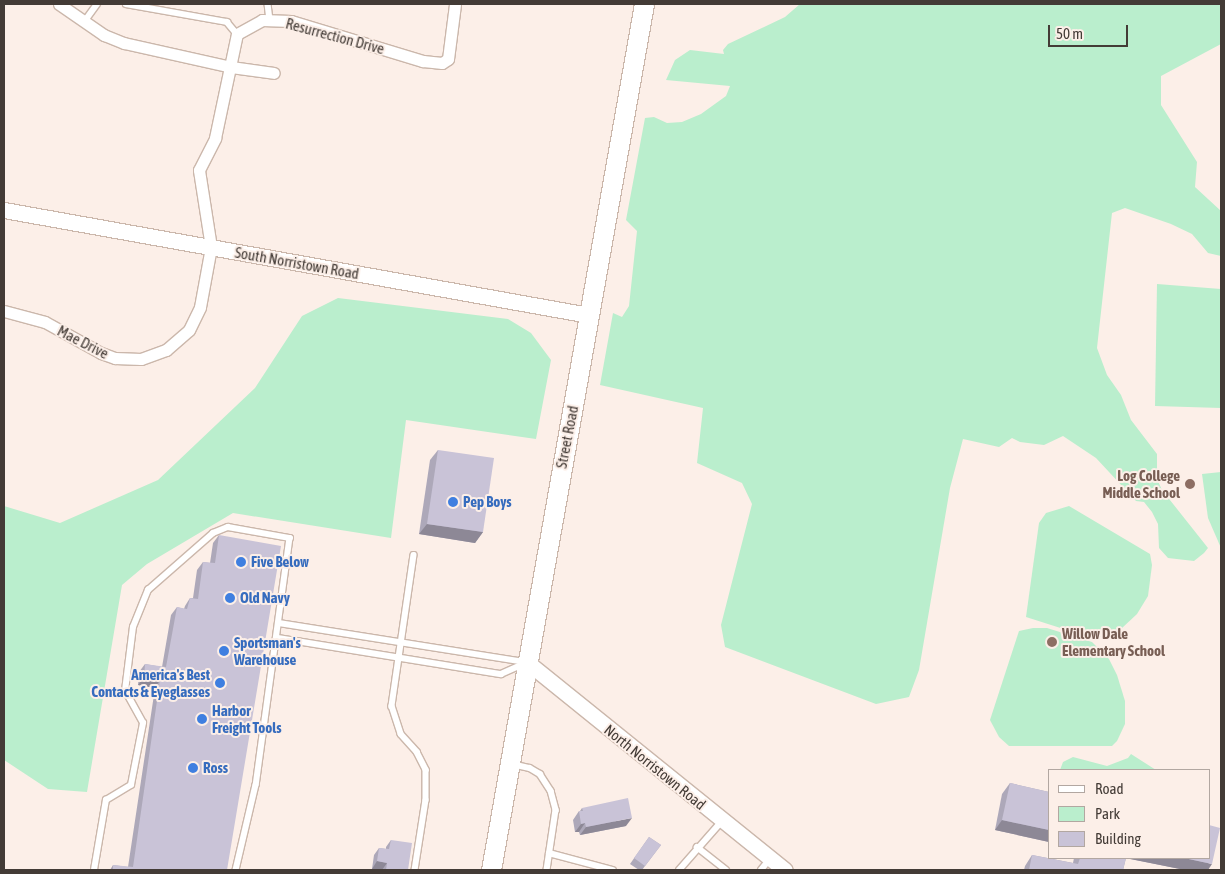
<!DOCTYPE html>
<html>
<head>
<meta charset="utf-8">
<style>
	body { margin:0 }
	#map { position:relative; width:1225px; height:874px; overflow:hidden; background:#fcefe8; font-family:"Asap Condensed",sans-serif }
	div>[style] { position:absolute }
	.green>* { inset:0; background:#baeecd }
	.roads { filter:drop-shadow(1px 0 #cbb7ab) drop-shadow(-1px 0 #cbb7ab) drop-shadow(0 1px #cbb7ab) drop-shadow(0 -1px #cbb7ab) }
	.service>* { height:5.5px; margin:-2.75px; padding:0 2.75px; transform-origin:2.75px; border-radius:2.75px; background:#fff }
	.minor>* { height:11px; margin:-5.5px; padding:0 5.5px; transform-origin:5.5px; border-radius:5.5px; background:#fff }
	.tertiary>* { height:15px; margin:-7.5px; padding:0 7.5px; transform-origin:7.5px; border-radius:7.5px; background:#fff }
	.primary>* { height:19px; margin:-9.5px; padding:0 9.5px; transform-origin:9.5px; border-radius:9.5px; background:#fff }
	.wall>* { inset:0; background:#ada8b9 }
	.shaded-wall>* { inset:0; background:#8d8896 }
	.building>* { inset:0; background:#c9c3d7 }
	.dots>* { width:14px; height:14px; translate:-50% -50%; box-sizing:border-box; border:2px solid #fcefe8; border-radius:50% }
	span { translate:-50% -50%; white-space:nowrap; text-align:center; line-height:1.15; -webkit-text-stroke:4px #fcefe8; paint-order:stroke }
	.street-label { font-size:15px; color:#433b36 }
	.education-label { font-size:15px; color:#785e54; font-weight:700 }
	.right { translate:-100% -50%; text-align:right }
	.left { translate:0 -50%; text-align:left }
	.shop-label { font-size:15px; color:#366cbe; font-weight:700 }
	.frame { position:absolute; inset:0; border:5px solid #433b36; pointer-events:none }
	.legend { position:absolute; left:1048px; top:769px; width:162px; height:90px; box-sizing:border-box; background:#fcefe8; border:1px solid #b2a7a1; margin:0; padding:6px 9px; list-style:none; font-size:15px; color:#433b36 }
	.legend li { display:flex; align-items:center; gap:10px; height:25px }
	.legend b { width:25px; border:1px solid #b2a7a1 }
	.scale { position:absolute; left:1048px; top:25px; width:80px; height:22px; box-sizing:border-box; border:2px solid #433b36; border-top:0; padding-left:6px; font-size:15px; line-height:18px; white-space:nowrap; color:#433b36; -webkit-text-stroke:4px #fcefe8; paint-order:stroke }
</style>
</head>
<body>
<div id="map">
	<div class="green">
		<i style="clip-path:polygon(800px 4px,1221px 4px,1221px 44px,1161px 76px,1161px 105px,1197px 162px,1195px 187px,1221px 211px,1221px 256px,1208px 253px,1192px 234px,1171px 224px,1125px 208px,1112px 213px,1097px 348px,1107px 375px,1121px 395px,1131px 420px,1157px 454px,1157px 479px,1162px 490px,1208px 548px,1204px 553px,1194px 561px,1168px 558px,1159px 548px,1158px 524px,1152px 512px,1144px 502px,1136px 501px,1096px 458px,1063px 436px,1044px 445px,1020px 442px,1012px 438px,999px 447px,963px 439px,950px 488px,919px 670px,909px 697px,876px 704px,725px 647px,721px 625px,752px 504px,742px 483px,697px 463px,703px 408px,600px 385px,613px 313px,622px 317px,629px 306px,637px 231px,626px 220px,645px 118px,654px 117px,667px 123px,682px 122px,701px 114px,726px 96px,730px 86px,666px 80px,675px 60px,690px 50px,724px 54px,723px 50px,728px 44px,785px 17px)"></i>
		<i style="clip-path:polygon(1157px 284px,1221px 289px,1221px 408px,1155px 406px)"></i>
		<i style="clip-path:polygon(338px 298px,508px 319px,531px 333px,551px 360px,536px 439px,406px 420px,391px 538px,233px 513px,147px 564px,122px 585px,87px 792px,48px 789px,4px 760px,4px 506px,60px 523px,158px 480px,255px 388px,302px 316px)"></i>
		<i style="clip-path:polygon(1221px 472px,1221px 548px,1208px 518px,1202px 474px)"></i>
		<i style="clip-path:polygon(1069px 506px,1150px 554px,1152px 565px,1148px 596px,1137px 614px,1121px 629px,1095px 639px,1026px 617px,1039px 523px,1046px 513px)"></i>
		<i style="clip-path:polygon(1033px 628px,1047px 628px,1092px 642px,1109px 659px,1117px 675px,1125px 701px,1125px 724px,1117px 741px,1112px 746px,1009px 746px,999px 737px,990px 720px,1019px 631px)"></i>
		<i style="clip-path:polygon(1131px 754px,1156px 770px,1060px 770px,1063px 762px,1073px 757px,1107px 766px,1128px 758px)"></i>
	</div>
	<div class="roads">
		<div class="service">
			<i style="left:126px;top:4px;width:103px;rotate:10.1deg"></i>
			<i style="left:227px;top:22px;width:16px;rotate:50deg"></i>
			<i style="left:268px;top:4px;width:16px;rotate:83deg"></i>
			<i style="left:84px;top:22px;width:22px;rotate:-54deg"></i>
			<i style="left:414px;top:555px;width:153px;rotate:98.3deg"></i>
			<i style="left:392px;top:706px;width:29px;rotate:72deg"></i>
			<i style="left:401px;top:734px;width:24px;rotate:48deg"></i>
			<i style="left:417px;top:752px;width:20px;rotate:63deg"></i>
			<i style="left:426px;top:770px;width:30px;rotate:90deg"></i>
			<i style="left:426px;top:800px;width:71px;rotate:98.9deg"></i>
			<i style="left:279px;top:623px;width:248px;rotate:9deg"></i>
			<i style="left:278px;top:638px;width:226px;rotate:9.2deg"></i>
			<i style="left:501px;top:674px;width:24px;rotate:-24deg"></i>
			<i style="left:512px;top:764px;width:18px;rotate:13deg"></i>
			<i style="left:530px;top:768px;width:12px;rotate:31deg"></i>
			<i style="left:540px;top:774px;width:20px;rotate:57deg"></i>
			<i style="left:551px;top:791px;width:20px;rotate:75deg"></i>
			<i style="left:556px;top:810px;width:61px;rotate:98.5deg"></i>
			<i style="left:697px;top:847px;width:37px;rotate:38deg"></i>
			<i style="left:549px;top:853px;width:66px;rotate:14.9deg"></i>
			<i style="left:94px;top:870px;width:71px;rotate:-80.3deg"></i>
			<i style="left:106px;top:800px;width:29px;rotate:-31deg"></i>
			<i style="left:131px;top:785px;width:63px;rotate:-79deg"></i>
			<i style="left:143px;top:723px;width:37px;rotate:-119deg"></i>
			<i style="left:125px;top:691px;width:64px;rotate:-82.9deg"></i>
			<i style="left:133px;top:627px;width:40px;rotate:-68deg"></i>
			<i style="left:148px;top:590px;width:86px;rotate:-41.2deg"></i>
			<i style="left:213px;top:533px;width:16px;rotate:-22deg"></i>
			<i style="left:228px;top:527px;width:63px;rotate:10.1deg"></i>
			<i style="left:290px;top:538px;width:249px;rotate:97.8deg"></i>
			<i style="left:256px;top:785px;width:87px;rotate:103.2deg"></i>
			<i style="left:679px;top:870px;width:65px;rotate:-48.7deg"></i>
			<i style="left:761px;top:870px;width:14px;rotate:-51deg"></i>
		</div>
		<div class="minor">
			<i style="left:59px;top:4px;width:55px;rotate:34.6deg"></i>
			<i style="left:104px;top:35px;width:22px;rotate:22deg"></i>
			<i style="left:124px;top:43px;width:110px;rotate:12.6deg"></i>
			<i style="left:231px;top:67px;width:43px;rotate:7.9deg"></i>
			<i style="left:4px;top:311px;width:42px;rotate:15deg"></i>
			<i style="left:45px;top:322px;width:64px;rotate:29deg"></i>
			<i style="left:101px;top:353px;width:15px;rotate:20deg"></i>
			<i style="left:115px;top:358px;width:26px;rotate:2deg"></i>
			<i style="left:141px;top:359px;width:27px;rotate:-20deg"></i>
			<i style="left:166px;top:350px;width:30px;rotate:-41deg"></i>
			<i style="left:189px;top:330px;width:25px;rotate:-64deg"></i>
			<i style="left:200px;top:307px;width:61px;rotate:-79.6deg"></i>
			<i style="left:211px;top:247px;width:78px;rotate:-98.9deg"></i>
			<i style="left:199px;top:170px;width:36px;rotate:-63deg"></i>
			<i style="left:215px;top:138px;width:106px;rotate:-78.1deg"></i>
			<i style="left:237px;top:34px;width:29px;rotate:-29deg"></i>
			<i style="left:262px;top:20px;width:29px;rotate:2deg"></i>
			<i style="left:291px;top:21px;width:138px;rotate:16.9deg"></i>
			<i style="left:423px;top:61px;width:19px;rotate:6deg"></i>
			<i style="left:442px;top:63px;width:7px;rotate:-34deg"></i>
			<i style="left:448px;top:59px;width:55px;rotate:-82.7deg"></i>
		</div>
		<div class="tertiary">
			<i style="left:4px;top:210px;width:594px;rotate:10.18deg"></i>
			<i style="left:527px;top:662px;width:331px;rotate:38.9deg"></i>
		</div>
		<div class="primary">
			<i style="left:491px;top:870px;width:879px;rotate:-79.98deg"></i>
		</div>
	</div>
	<div class="wall">
		<i style="clip-path:polygon(438px 450px,483px 532px,475px 543px,419px 534px,430px 460px)"></i>
		<i style="clip-path:polygon(219px 535px,227px 870px,110px 870px,113px 865px,128px 867px,155px 688px,138px 685px,139px 672px,145px 664px,162px 667px,171px 615px,177px 607px,184px 609px,185px 606px,190px 598px,193px 598px,197px 570px,203px 562px,210px 563px,213px 543px)"></i>
		<i style="clip-path:polygon(1010px 783px,1049px 792px,1049px 842px,995px 830px,1002px 794px)"></i>
		<i style="clip-path:polygon(582px 808px,626px 826px,580px 835px,579px 832px,575px 832px,573px 820px,579px 811px,580px 811px)"></i>
		<i style="clip-path:polygon(649px 837px,661px 845px,642px 870px,639px 870px,630px 864px)"></i>
		<i style="clip-path:polygon(391px 840px,408px 870px,381px 870px,372px 869px,374px 855px,379px 848px,386px 849px,386px 847px)"></i>
		<i style="clip-path:polygon(1032px 855px,1073px 863px,1074px 858px,1209px 858px,1208px 870px,1185px 870px,1126px 858px,1123px 870px,1024px 870px,1025px 866px)"></i>
	</div>
	<div class="shaded-wall">
		<i style="clip-path:polygon(427px 524px,483px 532px,475px 543px,419px 534px)"></i>
		<i style="clip-path:polygon(144px 677px,160px 680px,155px 688px,138px 685px)"></i>
		<i style="clip-path:polygon(632px 818px,626px 826px,580px 835px,586px 827px)"></i>
		<i style="clip-path:polygon(1002px 820px,1049px 830px,1049px 842px,995px 830px)"></i>
		<i style="clip-path:polygon(585px 823px,579px 832px,575px 832px,581px 824px)"></i>
		<i style="clip-path:polygon(1125px 858px,1184px 858px,1212px 864px,1208px 870px,1185px 870px)"></i>
		<i style="clip-path:polygon(377px 861px,387px 863px,382px 870px,372px 869px)"></i>
	</div>
	<div class="building">
		<i style="clip-path:polygon(438px 450px,494px 458px,483px 532px,427px 524px)"></i>
		<i style="clip-path:polygon(219px 535px,281px 546px,227px 870px,113px 870px,113px 865px,133px 867px,160px 680px,144px 677px,145px 664px,166px 667px,177px 607px,187px 609px,190px 598px,198px 599px,203px 562px,215px 563px)"></i>
		<i style="clip-path:polygon(1010px 783px,1049px 792px,1049px 830px,1002px 820px)"></i>
		<i style="clip-path:polygon(628px 798px,632px 818px,586px 827px,585px 823px,581px 824px,579px 811px,583px 811px,582px 808px)"></i>
		<i style="clip-path:polygon(1209px 825px,1220px 828px,1212px 864px,1184px 858px,1209px 858px)"></i>
		<i style="clip-path:polygon(649px 837px,661px 845px,645px 866px,634px 858px)"></i>
		<i style="clip-path:polygon(391px 840px,412px 843px,408px 870px,386px 870px,387px 863px,377px 861px,379px 848px,389px 849px)"></i>
		<i style="clip-path:polygon(1032px 855px,1078px 864px,1080px 858px,1126px 858px,1123px 870px,1029px 870px)"></i>
	</div>
	<div class="dots">
		<i style="left:1190px;top:484px;background:#8d6e63"></i>
		<i style="left:453px;top:502px;background:#3f7fe0"></i>
		<i style="left:241px;top:562px;background:#3f7fe0"></i>
		<i style="left:230px;top:598px;background:#3f7fe0"></i>
		<i style="left:1052px;top:642px;background:#8d6e63"></i>
		<i style="left:224px;top:651px;background:#3f7fe0"></i>
		<i style="left:220px;top:683px;background:#3f7fe0"></i>
		<i style="left:202px;top:719px;background:#3f7fe0"></i>
		<i style="left:193px;top:768px;background:#3f7fe0"></i>
	</div>
	<div class="street-label">
		<span style="left:335px;top:36px;rotate:15deg">Resurrection Drive</span>
		<span style="left:297px;top:263px;rotate:10deg">South Norristown Road</span>
		<span style="left:83px;top:342px;rotate:27deg">Mae Drive</span>
		<span style="left:567px;top:437px;rotate:-79deg">Street Road</span>
		<span style="left:655px;top:767px;rotate:39deg">North Norristown Road</span>
	</div>
	<div class="education-label">
		<span class="right" style="left:1180px;top:484px">Log College<br>Middle School</span>
		<span class="left" style="left:1062px;top:642px">Willow Dale<br>Elementary School</span>
	</div>
	<div class="shop-label">
		<span class="left" style="left:463px;top:502px">Pep Boys</span>
		<span class="left" style="left:251px;top:562px">Five Below</span>
		<span class="left" style="left:240px;top:598px">Old Navy</span>
		<span class="left" style="left:234px;top:651px">Sportsman's<br>Warehouse</span>
		<span class="right" style="left:210px;top:683px">America's Best<br>Contacts &amp; Eyeglasses</span>
		<span class="left" style="left:212px;top:719px">Harbor<br>Freight Tools</span>
		<span class="left" style="left:203px;top:768px">Ross</span>
	</div>
	<div class="frame"></div>
	<ul class="legend">
	<li><b style="height:6px;background:#fff"></b>Road</li>
	<li><b style="height:14px;background:#baeecd"></b>Park</li>
	<li><b style="height:14px;background:#c9c3d7"></b>Building</li>
	</ul>
	<div class="scale">50 m</div>
</div>
</body>
</html>
